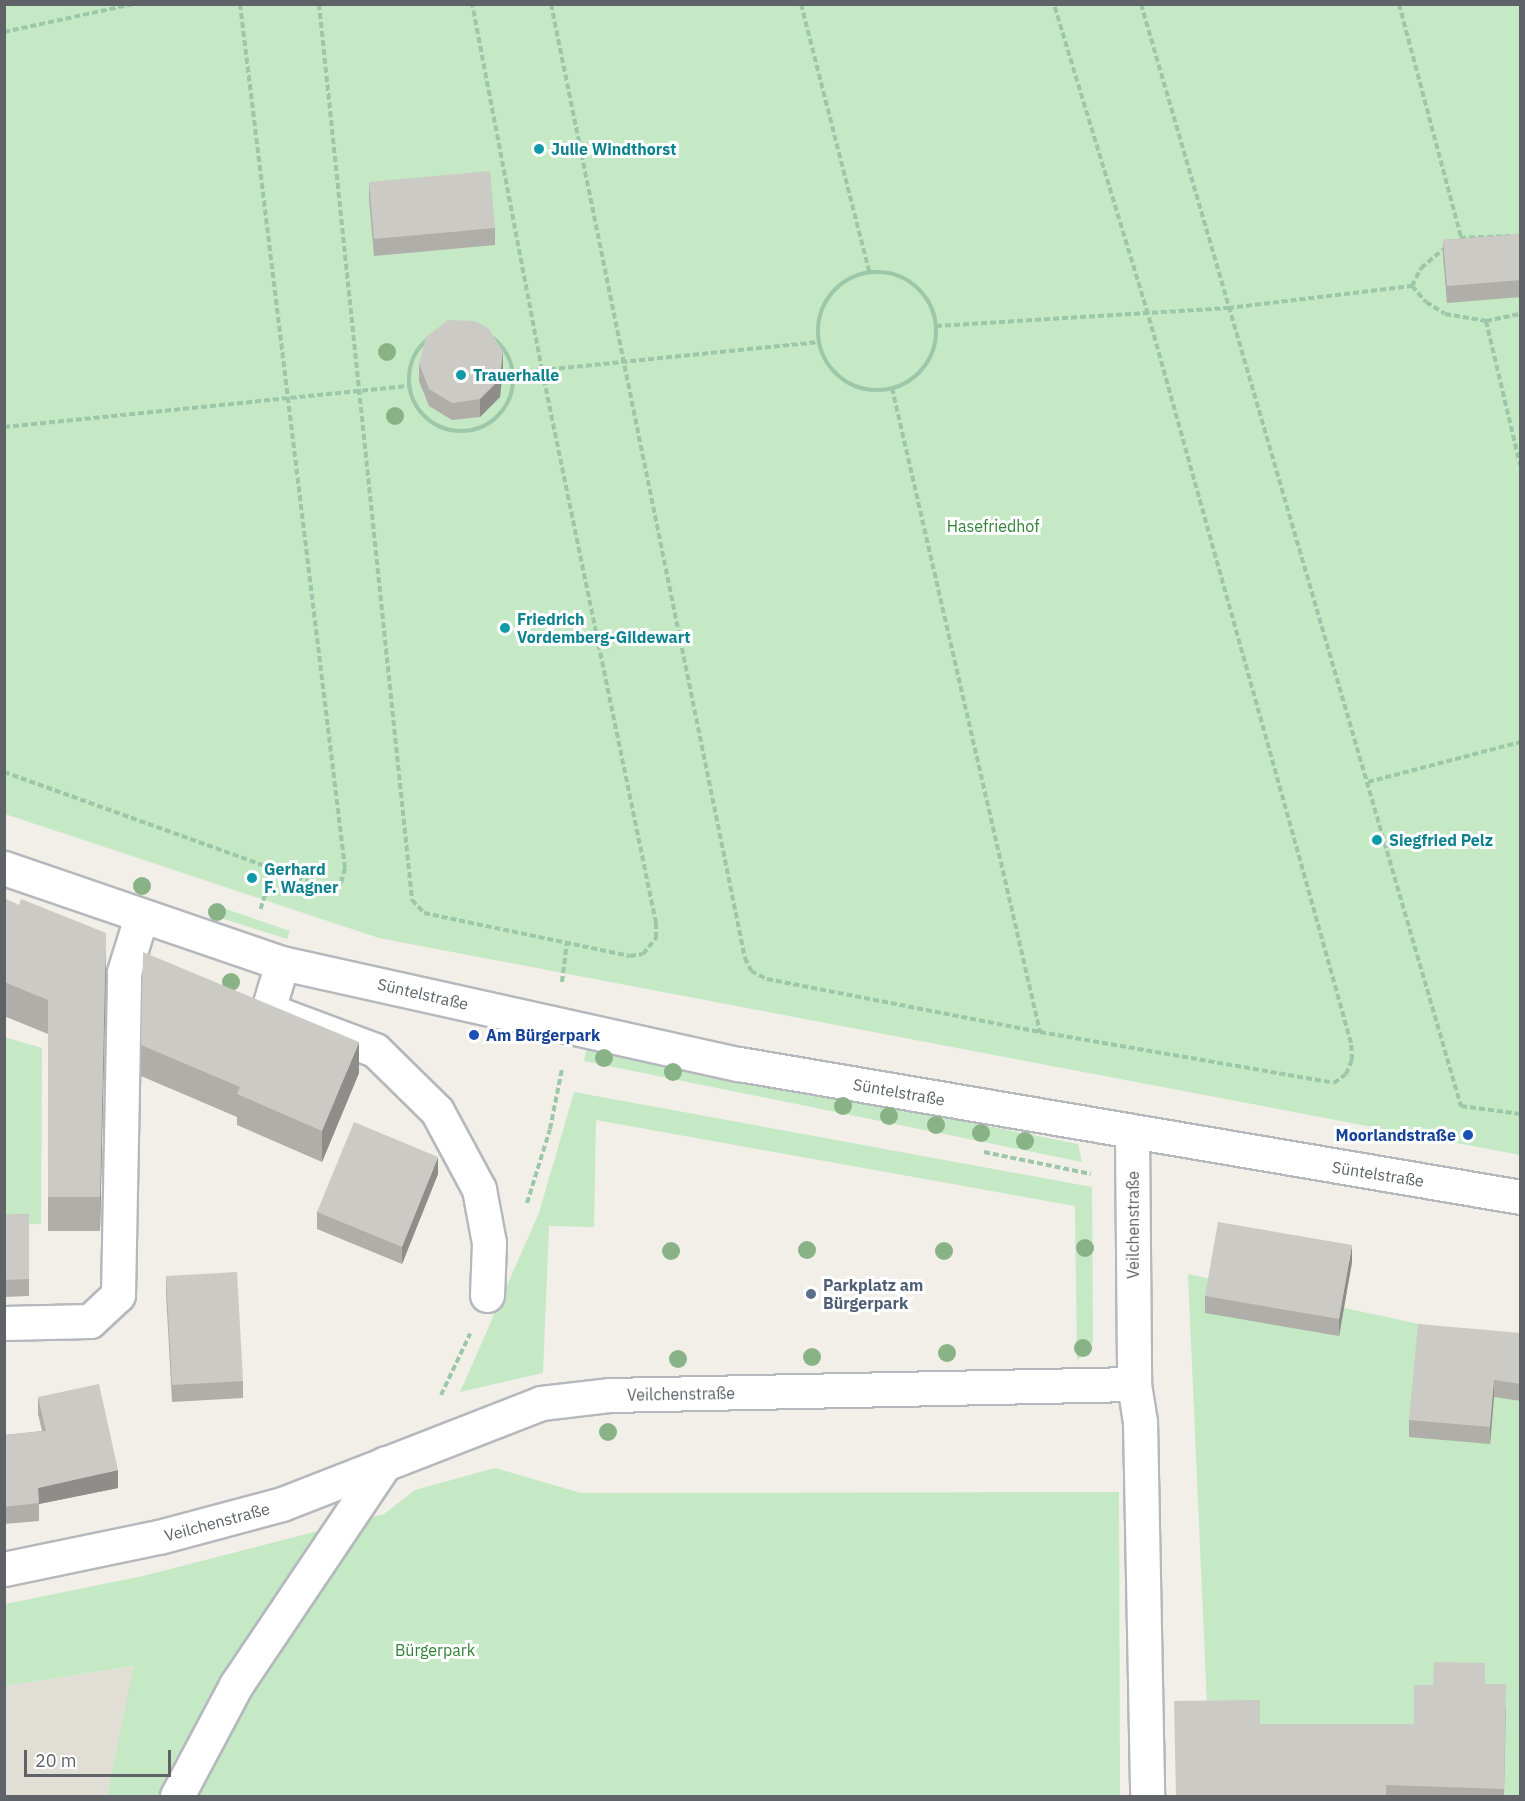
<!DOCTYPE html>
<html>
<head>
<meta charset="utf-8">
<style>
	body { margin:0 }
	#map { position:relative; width:1525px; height:1801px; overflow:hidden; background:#f1efe8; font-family:"IBM Plex Sans",sans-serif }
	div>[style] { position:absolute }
	.education>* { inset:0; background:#e1ded6 }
	.green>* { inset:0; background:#c5e8c5 }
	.path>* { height:4px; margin-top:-2px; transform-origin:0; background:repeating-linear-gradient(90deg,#9cc7a9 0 6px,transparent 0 9px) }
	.path>.ring { margin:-2px; padding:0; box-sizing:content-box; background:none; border:4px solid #9cc7a9; border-radius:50% }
	.roads { filter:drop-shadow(2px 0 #b5b8bc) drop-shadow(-2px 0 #b5b8bc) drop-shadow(0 2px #b5b8bc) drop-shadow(0 -2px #b5b8bc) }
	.minor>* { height:33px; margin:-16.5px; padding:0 16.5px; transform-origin:16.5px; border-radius:16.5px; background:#fff }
	.trees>* { width:18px; height:18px; margin:-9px; border-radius:50%; background:#89b387 }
	.wall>* { inset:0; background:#afaea9 }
	.shaded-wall>* { inset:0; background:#8f8d8a }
	.building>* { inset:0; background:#cccac5 }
	.dots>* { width:16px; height:16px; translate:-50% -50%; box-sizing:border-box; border:3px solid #fff; border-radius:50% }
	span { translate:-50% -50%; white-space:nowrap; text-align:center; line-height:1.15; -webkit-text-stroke:6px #fff; paint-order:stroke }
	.culture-label { font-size:16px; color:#0d838f; font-weight:700 }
	.left { translate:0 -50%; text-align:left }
	.park-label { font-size:16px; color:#348238 }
	.street-label { font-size:16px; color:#5f6368 }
	.transit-label { font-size:16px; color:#164399; font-weight:700 }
	.right { translate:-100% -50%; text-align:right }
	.service-label { font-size:16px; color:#4e5e75; font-weight:700 }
	.frame { position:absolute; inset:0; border:6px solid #5f6368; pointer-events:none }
	.scale { position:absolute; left:24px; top:1750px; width:147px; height:27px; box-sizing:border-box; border:3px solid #5f6368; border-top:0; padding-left:8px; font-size:18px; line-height:21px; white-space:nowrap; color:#5f6368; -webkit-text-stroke:4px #fff; paint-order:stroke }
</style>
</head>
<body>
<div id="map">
	<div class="education">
		<i style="clip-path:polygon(135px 1666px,107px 1796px,5px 1796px,5px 1686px)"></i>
	</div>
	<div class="green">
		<i style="clip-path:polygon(4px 5px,1520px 5px,1520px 1155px,379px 938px,5px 814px)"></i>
		<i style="clip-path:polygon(214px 905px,290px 931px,287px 939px,211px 915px)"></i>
		<i style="clip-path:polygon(4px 1037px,42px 1048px,41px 1224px,5px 1225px)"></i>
		<i style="clip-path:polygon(587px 1046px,1078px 1144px,1082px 1162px,584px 1061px)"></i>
		<i style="clip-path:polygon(574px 1092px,1092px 1187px,1093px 1342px,1077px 1361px,1075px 1206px,596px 1120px,594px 1227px,549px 1226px,543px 1373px,460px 1392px,539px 1213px)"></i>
		<i style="clip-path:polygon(1188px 1274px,1520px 1346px,1520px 1796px,1211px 1796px)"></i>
		<i style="clip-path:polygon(495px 1468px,581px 1493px,1119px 1492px,1120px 1796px,107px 1796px,134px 1666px,5px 1686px,5px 1604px,143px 1576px,384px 1514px,415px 1490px)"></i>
	</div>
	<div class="path">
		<i style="left:240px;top:4px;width:870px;rotate:83.07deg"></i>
		<i style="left:345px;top:868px;width:16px;rotate:105deg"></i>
		<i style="left:341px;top:883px;width:14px;rotate:159deg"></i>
		<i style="left:328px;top:888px;width:58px;rotate:-160.9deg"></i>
		<i style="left:319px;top:4px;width:901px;rotate:84.07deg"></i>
		<i style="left:412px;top:900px;width:18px;rotate:47deg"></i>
		<i style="left:424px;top:913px;width:210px;rotate:11.8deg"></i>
		<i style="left:630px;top:956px;width:13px;rotate:-9deg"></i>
		<i style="left:643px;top:954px;width:21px;rotate:-51deg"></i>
		<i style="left:656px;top:938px;width:15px;rotate:-90deg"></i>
		<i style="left:656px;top:923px;width:565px;rotate:-101.65deg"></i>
		<i style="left:542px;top:370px;width:373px;rotate:-100.8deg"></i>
		<i style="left:551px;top:4px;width:974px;rotate:78.51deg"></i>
		<i style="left:745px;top:958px;width:14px;rotate:65deg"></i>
		<i style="left:751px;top:971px;width:18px;rotate:27deg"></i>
		<i style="left:767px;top:979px;width:278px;rotate:11deg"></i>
		<i style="left:1040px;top:1032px;width:298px;rotate:9.8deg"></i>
		<i style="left:1334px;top:1083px;width:15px;rotate:-37deg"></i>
		<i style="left:1346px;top:1074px;width:15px;rotate:-67deg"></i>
		<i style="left:1352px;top:1060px;width:17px;rotate:-93deg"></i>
		<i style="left:1351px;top:1043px;width:757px;rotate:-105.56deg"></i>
		<i style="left:1148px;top:314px;width:324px;rotate:-106.9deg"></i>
		<i style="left:801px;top:4px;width:276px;rotate:75.7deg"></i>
		<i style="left:1141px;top:4px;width:1148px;rotate:73.81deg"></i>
		<i style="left:1461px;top:1106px;width:60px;rotate:7.7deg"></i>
		<i style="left:1399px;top:4px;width:241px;rotate:75.1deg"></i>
		<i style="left:4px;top:32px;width:133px;rotate:-12.2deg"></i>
		<i style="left:1460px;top:238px;width:49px;rotate:-2.3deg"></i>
		<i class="ring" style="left:818px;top:272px;width:114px;height:114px"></i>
		<i style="left:1412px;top:286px;width:20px;rotate:-63deg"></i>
		<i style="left:1421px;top:268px;width:33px;rotate:-40deg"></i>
		<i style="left:1412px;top:286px;width:21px;rotate:49deg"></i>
		<i style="left:1426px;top:302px;width:22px;rotate:32deg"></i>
		<i style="left:1445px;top:314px;width:42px;rotate:9.7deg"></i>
		<i style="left:1486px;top:321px;width:35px;rotate:-12deg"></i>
		<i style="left:1486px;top:321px;width:148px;rotate:76.7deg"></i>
		<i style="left:936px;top:326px;width:293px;rotate:-3.5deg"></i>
		<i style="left:1228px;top:308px;width:185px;rotate:-6.8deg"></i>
		<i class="ring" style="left:409px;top:327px;width:100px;height:100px"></i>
		<i style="left:514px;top:373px;width:307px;rotate:-5.8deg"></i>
		<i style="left:892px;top:388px;width:661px;rotate:77.06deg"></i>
		<i style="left:4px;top:427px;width:406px;rotate:-5.8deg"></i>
		<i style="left:4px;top:772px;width:286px;rotate:19.8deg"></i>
		<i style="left:273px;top:869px;width:44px;rotate:107.2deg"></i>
		<i style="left:1368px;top:782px;width:157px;rotate:-14.7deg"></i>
		<i style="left:562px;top:982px;width:39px;rotate:-83deg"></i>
		<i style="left:984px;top:1152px;width:109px;rotate:11.6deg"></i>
		<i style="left:527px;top:1203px;width:77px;rotate:-72.7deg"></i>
		<i style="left:550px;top:1129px;width:61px;rotate:-78.7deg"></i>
		<i style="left:441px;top:1395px;width:68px;rotate:-64.6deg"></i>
	</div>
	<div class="roads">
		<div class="minor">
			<i style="left:4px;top:868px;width:294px;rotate:18.9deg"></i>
			<i style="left:282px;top:963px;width:468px;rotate:12.5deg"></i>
			<i style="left:739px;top:1064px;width:792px;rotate:9.66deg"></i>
			<i style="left:282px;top:963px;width:49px;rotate:106.6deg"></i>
			<i style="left:268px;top:1010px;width:114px;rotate:20.5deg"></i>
			<i style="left:375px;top:1050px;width:87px;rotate:44.5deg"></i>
			<i style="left:437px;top:1111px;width:89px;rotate:61.7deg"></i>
			<i style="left:479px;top:1189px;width:55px;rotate:79.5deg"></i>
			<i style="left:489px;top:1243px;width:52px;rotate:92.2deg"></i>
			<i style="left:1132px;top:1134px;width:250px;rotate:89.5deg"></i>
			<i style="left:1134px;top:1384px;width:37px;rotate:81deg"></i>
			<i style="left:1140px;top:1421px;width:375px;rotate:88.9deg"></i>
			<i style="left:4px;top:1323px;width:86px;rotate:-1.3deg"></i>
			<i style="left:90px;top:1321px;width:38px;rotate:-43deg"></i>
			<i style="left:118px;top:1295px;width:323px;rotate:-88.9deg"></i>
			<i style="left:124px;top:972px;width:58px;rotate:-72.8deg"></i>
			<i style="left:4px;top:1569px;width:158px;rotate:-11.7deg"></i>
			<i style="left:159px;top:1537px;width:127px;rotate:-15deg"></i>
			<i style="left:282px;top:1504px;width:278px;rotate:-21.3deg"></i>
			<i style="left:541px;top:1403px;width:68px;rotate:-6.7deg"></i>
			<i style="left:609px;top:1395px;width:525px;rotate:-1.2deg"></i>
			<i style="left:177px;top:1796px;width:126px;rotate:-62deg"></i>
			<i style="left:236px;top:1685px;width:267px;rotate:-56.1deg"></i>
		</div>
	</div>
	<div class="trees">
		<i style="left:387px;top:352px"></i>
		<i style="left:395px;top:416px"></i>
		<i style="left:142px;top:886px"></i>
		<i style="left:217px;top:912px"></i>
		<i style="left:231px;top:982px"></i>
		<i style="left:604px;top:1058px"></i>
		<i style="left:673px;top:1072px"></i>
		<i style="left:843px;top:1106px"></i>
		<i style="left:889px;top:1116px"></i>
		<i style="left:936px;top:1125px"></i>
		<i style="left:981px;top:1133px"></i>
		<i style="left:1025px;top:1141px"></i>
		<i style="left:1085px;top:1248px"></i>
		<i style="left:807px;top:1250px"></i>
		<i style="left:671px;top:1251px"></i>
		<i style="left:944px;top:1251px"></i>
		<i style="left:1083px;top:1348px"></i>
		<i style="left:947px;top:1353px"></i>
		<i style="left:812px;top:1357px"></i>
		<i style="left:678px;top:1359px"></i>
		<i style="left:608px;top:1432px"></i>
	</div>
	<div class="wall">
		<i style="clip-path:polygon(369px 182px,495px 228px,495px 245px,374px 256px,369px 199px)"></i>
		<i style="clip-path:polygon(1521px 234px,1521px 297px,1447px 303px,1443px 257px,1443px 240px)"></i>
		<i style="clip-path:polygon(419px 363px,503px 369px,500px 397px,480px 417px,452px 420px,429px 406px,419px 381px)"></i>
		<i style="clip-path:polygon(4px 898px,106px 968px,100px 1231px,48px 1231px,48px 1034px,4px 1016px)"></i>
		<i style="clip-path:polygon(141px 1045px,359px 1073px,322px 1162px,237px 1125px,237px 1117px,141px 1076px)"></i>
		<i style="clip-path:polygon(438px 1174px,402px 1264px,317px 1229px,317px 1212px)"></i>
		<i style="clip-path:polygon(29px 1214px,29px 1296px,4px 1297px,4px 1215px)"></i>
		<i style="clip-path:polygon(1352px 1262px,1339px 1336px,1205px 1313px,1205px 1296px)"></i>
		<i style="clip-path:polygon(166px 1276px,243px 1381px,243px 1398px,172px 1402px,166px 1293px)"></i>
		<i style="clip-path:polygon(1521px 1333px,1521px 1401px,1494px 1397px,1490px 1444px,1409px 1437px,1409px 1420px)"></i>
		<i style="clip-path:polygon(38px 1397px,118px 1488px,39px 1504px,39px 1521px,4px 1524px,4px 1435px,42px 1431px,38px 1414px)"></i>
		<i style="clip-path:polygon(1485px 1684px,1506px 1707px,1504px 1797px,1175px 1797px,1260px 1724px,1414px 1724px,1433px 1685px)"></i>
	</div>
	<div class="shaded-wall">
		<i style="clip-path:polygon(503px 351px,503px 369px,500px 397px,480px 417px,480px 399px)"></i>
		<i style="clip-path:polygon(106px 933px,106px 968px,100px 1231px,100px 1197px)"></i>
		<i style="clip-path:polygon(359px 1042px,359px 1073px,322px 1162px,322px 1131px)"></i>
		<i style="clip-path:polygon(438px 1157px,438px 1174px,402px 1264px,402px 1247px)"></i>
		<i style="clip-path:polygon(1352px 1245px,1352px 1262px,1339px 1336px,1339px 1319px)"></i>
		<i style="clip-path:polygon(1494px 1380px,1494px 1397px,1490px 1444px,1490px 1427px)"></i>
		<i style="clip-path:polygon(118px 1470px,118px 1488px,39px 1504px,38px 1488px)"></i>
	</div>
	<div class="building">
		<i style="clip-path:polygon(490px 171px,495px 228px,374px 239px,369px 182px)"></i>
		<i style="clip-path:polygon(1521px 234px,1521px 280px,1447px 286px,1443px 240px)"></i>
		<i style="clip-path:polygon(448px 320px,475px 321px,488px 328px,503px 351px,500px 379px,480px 399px,452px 403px,429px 389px,419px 363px,426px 337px)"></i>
		<i style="clip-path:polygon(4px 898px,19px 905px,21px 899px,106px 933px,100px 1197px,48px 1197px,48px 1000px,4px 982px)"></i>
		<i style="clip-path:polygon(143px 952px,359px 1042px,322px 1131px,237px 1094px,240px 1087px,141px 1045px)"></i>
		<i style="clip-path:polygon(354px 1122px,438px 1157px,402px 1247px,317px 1212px)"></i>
		<i style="clip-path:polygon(29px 1214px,29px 1279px,4px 1280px,4px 1215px)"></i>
		<i style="clip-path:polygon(1218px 1222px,1352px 1245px,1339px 1319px,1205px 1296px)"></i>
		<i style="clip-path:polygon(237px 1272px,243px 1381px,172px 1385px,166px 1276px)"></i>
		<i style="clip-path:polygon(1418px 1324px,1521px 1333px,1521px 1384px,1494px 1380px,1490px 1427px,1409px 1420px)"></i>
		<i style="clip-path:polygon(99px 1384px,118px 1470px,38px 1488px,39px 1503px,4px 1507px,4px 1435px,46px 1431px,38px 1397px)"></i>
		<i style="clip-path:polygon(1434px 1662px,1485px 1663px,1485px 1684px,1506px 1684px,1504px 1789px,1386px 1785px,1386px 1797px,1176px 1797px,1174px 1701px,1260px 1700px,1260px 1724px,1414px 1724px,1414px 1685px,1433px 1685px)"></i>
	</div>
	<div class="dots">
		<i style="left:539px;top:149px;background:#0f9aa8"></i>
		<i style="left:461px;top:375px;background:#0f9aa8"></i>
		<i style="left:505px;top:628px;background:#0f9aa8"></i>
		<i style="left:1377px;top:840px;background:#0f9aa8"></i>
		<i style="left:252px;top:878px;background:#0f9aa8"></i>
		<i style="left:474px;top:1035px;background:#1a4fb4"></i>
		<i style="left:1468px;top:1135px;background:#1a4fb4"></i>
		<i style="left:811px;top:1294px;background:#5c6f8a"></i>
	</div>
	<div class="culture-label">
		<span class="left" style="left:551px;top:149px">Julie Windthorst</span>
		<span class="left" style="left:473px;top:375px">Trauerhalle</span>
		<span class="left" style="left:517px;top:628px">Friedrich<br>Vordemberg-Gildewart</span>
		<span class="left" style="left:1389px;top:840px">Siegfried Pelz</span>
		<span class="left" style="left:264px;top:878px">Gerhard<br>F. Wagner</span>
	</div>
	<div class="park-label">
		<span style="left:993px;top:526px">Hasefriedhof</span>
		<span style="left:435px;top:1650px">Bürgerpark</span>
	</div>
	<div class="street-label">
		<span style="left:423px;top:994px;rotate:13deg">Süntelstraße</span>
		<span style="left:899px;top:1092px;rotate:10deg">Süntelstraße</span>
		<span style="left:1378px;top:1174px;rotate:9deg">Süntelstraße</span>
		<span style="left:1133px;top:1225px;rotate:-90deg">Veilchenstraße</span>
		<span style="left:681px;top:1394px;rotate:-1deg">Veilchenstraße</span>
		<span style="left:217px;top:1522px;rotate:-15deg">Veilchenstraße</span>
	</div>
	<div class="transit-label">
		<span class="left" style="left:486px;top:1035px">Am Bürgerpark</span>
		<span class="right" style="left:1456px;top:1135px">Moorlandstraße</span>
	</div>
	<div class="service-label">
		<span class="left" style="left:823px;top:1294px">Parkplatz am<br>Bürgerpark</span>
	</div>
	<div class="frame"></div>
	<div class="scale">20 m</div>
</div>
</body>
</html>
